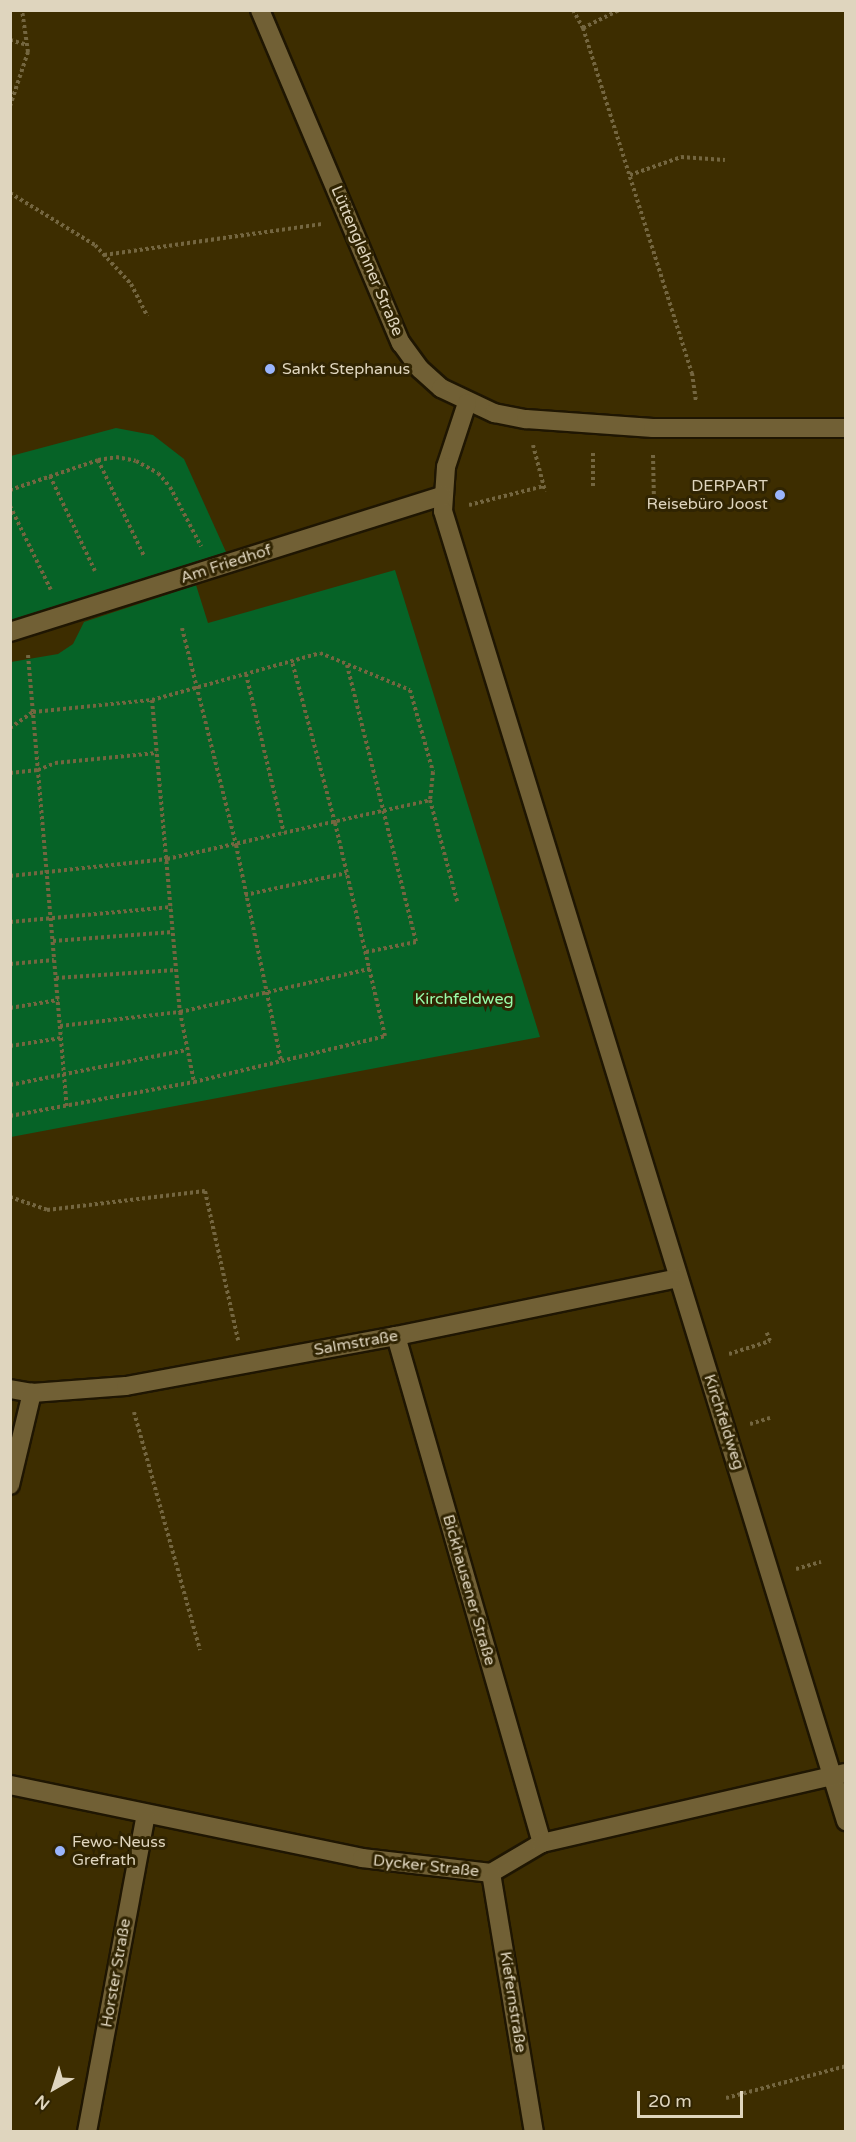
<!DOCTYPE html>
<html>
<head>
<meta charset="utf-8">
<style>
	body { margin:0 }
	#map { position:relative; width:856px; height:2142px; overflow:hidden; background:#3d2d00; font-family:"Varela Round",sans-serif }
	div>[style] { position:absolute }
	.green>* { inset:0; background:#066327 }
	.path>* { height:4px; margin-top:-2px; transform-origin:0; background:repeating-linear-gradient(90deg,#746640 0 3px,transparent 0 6px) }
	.roads { filter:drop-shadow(2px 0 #1f1602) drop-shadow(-2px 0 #1f1602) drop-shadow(0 2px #1f1602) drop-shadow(0 -2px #1f1602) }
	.minor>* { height:18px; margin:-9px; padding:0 9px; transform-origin:9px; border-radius:9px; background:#716035 }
	.dots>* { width:16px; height:16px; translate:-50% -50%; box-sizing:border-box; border:3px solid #302402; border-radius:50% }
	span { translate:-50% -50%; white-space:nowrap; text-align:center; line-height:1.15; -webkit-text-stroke:6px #302402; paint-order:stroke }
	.street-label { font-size:16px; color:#dfd5be }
	.poi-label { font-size:16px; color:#dfd5be }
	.left { translate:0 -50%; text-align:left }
	.right { translate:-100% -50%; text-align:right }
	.park-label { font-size:16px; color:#98fda9 }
	.frame { position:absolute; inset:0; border:12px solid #dfd5be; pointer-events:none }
	.north { position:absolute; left:24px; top:2058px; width:60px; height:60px; -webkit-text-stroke:4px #302402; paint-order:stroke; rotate:219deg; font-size:16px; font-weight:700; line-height:24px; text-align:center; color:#dfd5be }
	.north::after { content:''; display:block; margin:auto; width:21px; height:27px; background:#dfd5be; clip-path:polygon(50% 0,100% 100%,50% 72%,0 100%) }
	.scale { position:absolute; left:637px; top:2091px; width:106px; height:27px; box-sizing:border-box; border:3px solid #dfd5be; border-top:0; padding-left:8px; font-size:18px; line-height:21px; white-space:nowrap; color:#dfd5be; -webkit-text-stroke:4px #302402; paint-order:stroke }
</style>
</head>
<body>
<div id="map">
	<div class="green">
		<i style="clip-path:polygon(116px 428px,153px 435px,184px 459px,226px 552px,11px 621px,11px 456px)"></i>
		<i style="clip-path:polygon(395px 570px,540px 1037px,11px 1137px,11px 662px,58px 654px,73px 644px,84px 622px,196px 585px,208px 623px)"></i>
	</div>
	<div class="path">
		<i style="left:573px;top:10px;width:21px;rotate:61deg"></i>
		<i style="left:583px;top:28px;width:362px;rotate:72.5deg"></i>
		<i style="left:692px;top:373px;width:29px;rotate:82deg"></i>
		<i style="left:583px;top:28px;width:40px;rotate:-26.6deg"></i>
		<i style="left:10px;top:40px;width:18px;rotate:16deg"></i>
		<i style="left:10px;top:106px;width:57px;rotate:-71.6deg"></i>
		<i style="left:28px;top:52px;width:42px;rotate:-98.1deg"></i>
		<i style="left:630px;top:175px;width:54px;rotate:-19.4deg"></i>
		<i style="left:681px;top:157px;width:44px;rotate:3.9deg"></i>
		<i style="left:10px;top:182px;width:5px;rotate:90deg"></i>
		<i style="left:10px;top:193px;width:100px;rotate:31.5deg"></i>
		<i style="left:95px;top:245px;width:53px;rotate:47.3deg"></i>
		<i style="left:131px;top:284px;width:36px;rotate:63deg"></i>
		<i style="left:104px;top:255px;width:221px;rotate:-8.1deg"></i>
		<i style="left:533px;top:445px;width:48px;rotate:75.4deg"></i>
		<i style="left:653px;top:455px;width:48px;rotate:88.8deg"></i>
		<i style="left:654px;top:503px;width:6px"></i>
		<i style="left:98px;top:460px;width:106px;rotate:64.4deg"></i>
		<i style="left:50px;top:476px;width:105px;rotate:64.7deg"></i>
		<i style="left:593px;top:486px;width:35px;rotate:-90deg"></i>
		<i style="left:10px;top:490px;width:93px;rotate:-18.8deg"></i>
		<i style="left:98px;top:460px;width:18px;rotate:-9deg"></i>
		<i style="left:116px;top:457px;width:20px;rotate:11deg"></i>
		<i style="left:136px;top:461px;width:25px;rotate:29deg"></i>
		<i style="left:158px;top:473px;width:18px;rotate:49deg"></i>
		<i style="left:170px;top:487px;width:67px;rotate:62.3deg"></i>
		<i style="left:469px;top:505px;width:77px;rotate:-14.2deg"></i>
		<i style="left:10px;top:506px;width:93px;rotate:64deg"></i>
		<i style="left:182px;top:628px;width:224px;rotate:76deg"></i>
		<i style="left:236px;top:845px;width:221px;rotate:78.2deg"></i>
		<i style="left:28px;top:655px;width:453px;rotate:85.1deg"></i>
		<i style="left:347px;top:665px;width:285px;rotate:76deg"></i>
		<i style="left:416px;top:942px;width:51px;rotate:168.7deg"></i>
		<i style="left:246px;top:674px;width:163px;rotate:76.6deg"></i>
		<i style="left:152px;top:700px;width:313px;rotate:84.9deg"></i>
		<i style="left:180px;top:1012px;width:71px;rotate:78.7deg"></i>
		<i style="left:10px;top:728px;width:28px;rotate:-35deg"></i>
		<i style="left:33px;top:712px;width:120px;rotate:-5.8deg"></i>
		<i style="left:152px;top:700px;width:174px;rotate:-15.6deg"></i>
		<i style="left:320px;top:653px;width:97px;rotate:22.3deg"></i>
		<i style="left:410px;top:690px;width:85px;rotate:74.3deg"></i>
		<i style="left:433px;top:772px;width:28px;rotate:96deg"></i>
		<i style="left:430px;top:800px;width:105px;rotate:75deg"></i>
		<i style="left:10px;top:773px;width:28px;rotate:-6deg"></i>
		<i style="left:38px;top:770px;width:18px;rotate:-22deg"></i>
		<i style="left:55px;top:763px;width:102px;rotate:-5.6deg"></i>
		<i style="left:10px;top:876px;width:158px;rotate:-6.2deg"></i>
		<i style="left:167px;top:859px;width:270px;rotate:-12.6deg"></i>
		<i style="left:245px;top:895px;width:104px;rotate:-12.2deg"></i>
		<i style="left:10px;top:922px;width:162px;rotate:-5.3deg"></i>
		<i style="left:53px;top:941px;width:120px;rotate:-4.3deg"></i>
		<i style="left:10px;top:964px;width:44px;rotate:-5.2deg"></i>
		<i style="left:56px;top:978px;width:120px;rotate:-3.8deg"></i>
		<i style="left:10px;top:1008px;width:49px;rotate:-9.5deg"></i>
		<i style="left:60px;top:1026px;width:121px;rotate:-6.7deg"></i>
		<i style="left:180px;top:1012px;width:195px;rotate:-12.8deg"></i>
		<i style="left:10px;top:1046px;width:52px;rotate:-8.9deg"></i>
		<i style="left:10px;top:1085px;width:180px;rotate:-11.2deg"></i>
		<i style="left:10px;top:1116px;width:187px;rotate:-10.5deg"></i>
		<i style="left:194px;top:1082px;width:196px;rotate:-13.5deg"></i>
		<i style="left:385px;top:1036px;width:219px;rotate:-103.2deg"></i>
		<i style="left:335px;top:823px;width:168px;rotate:-104.9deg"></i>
		<i style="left:10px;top:1197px;width:39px;rotate:19deg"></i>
		<i style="left:47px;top:1210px;width:159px;rotate:-6.9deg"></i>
		<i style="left:205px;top:1191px;width:153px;rotate:77.5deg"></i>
		<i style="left:729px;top:1354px;width:43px;rotate:-17.6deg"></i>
		<i style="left:770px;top:1341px;width:9px;rotate:-111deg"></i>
		<i style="left:134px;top:1412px;width:247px;rotate:74.5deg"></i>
		<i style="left:750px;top:1424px;width:21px;rotate:-17deg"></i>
		<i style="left:796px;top:1569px;width:26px;rotate:-16deg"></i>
		<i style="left:726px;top:2098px;width:124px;rotate:-14.9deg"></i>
	</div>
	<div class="roads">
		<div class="minor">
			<i style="left:260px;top:10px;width:362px;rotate:67.1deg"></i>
			<i style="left:401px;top:343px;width:32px;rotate:54deg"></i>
			<i style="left:420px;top:369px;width:28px;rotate:42deg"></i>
			<i style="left:441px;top:388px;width:59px;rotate:25.3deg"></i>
			<i style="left:494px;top:413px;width:33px;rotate:11deg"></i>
			<i style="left:526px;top:419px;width:127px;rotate:4.1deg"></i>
			<i style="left:653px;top:428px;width:193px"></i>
			<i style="left:467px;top:403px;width:67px;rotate:108.2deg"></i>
			<i style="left:446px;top:467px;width:44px;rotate:93.9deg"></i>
			<i style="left:443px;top:511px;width:1371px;rotate:72.9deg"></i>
			<i style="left:10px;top:632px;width:453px;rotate:-17.5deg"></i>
			<i style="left:396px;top:1336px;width:528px;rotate:73.94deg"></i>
			<i style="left:10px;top:1389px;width:22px;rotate:10deg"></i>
			<i style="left:32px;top:1393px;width:94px;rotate:-4.3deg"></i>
			<i style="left:126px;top:1386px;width:275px;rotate:-10.5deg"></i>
			<i style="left:396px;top:1336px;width:288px;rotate:-11.6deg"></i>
			<i style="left:10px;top:1485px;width:95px;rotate:-76.6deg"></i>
			<i style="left:10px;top:1785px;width:359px;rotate:11.7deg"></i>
			<i style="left:362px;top:1858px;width:130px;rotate:6.6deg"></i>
			<i style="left:491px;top:1873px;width:59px;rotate:-30.5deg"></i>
			<i style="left:542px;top:1843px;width:311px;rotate:-13deg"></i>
			<i style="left:491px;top:1873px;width:263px;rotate:80.6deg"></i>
			<i style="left:87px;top:2132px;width:322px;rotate:-79.5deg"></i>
		</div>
	</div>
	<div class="dots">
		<i style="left:270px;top:369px;background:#9ab5fd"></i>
		<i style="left:780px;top:495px;background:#9ab5fd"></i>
		<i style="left:60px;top:1851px;background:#9ab5fd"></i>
	</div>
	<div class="street-label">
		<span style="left:367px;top:261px;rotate:67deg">Lüttenglehner Straße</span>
		<span style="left:226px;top:564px;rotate:-18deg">Am Friedhof</span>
		<span style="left:356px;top:1343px;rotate:-10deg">Salmstraße</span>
		<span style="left:724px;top:1422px;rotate:72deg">Kirchfeldweg</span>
		<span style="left:469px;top:1590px;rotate:74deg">Bickhausener Straße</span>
		<span style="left:426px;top:1866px;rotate:6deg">Dycker Straße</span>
		<span style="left:116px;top:1973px;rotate:-80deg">Horster Straße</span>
		<span style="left:513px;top:2002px;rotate:81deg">Kiefernstraße</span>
	</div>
	<div class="poi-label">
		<span class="left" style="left:282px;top:369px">Sankt Stephanus</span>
		<span class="right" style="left:768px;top:495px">DERPART<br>Reisebüro Joost</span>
		<span class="left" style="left:72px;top:1851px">Fewo-Neuss<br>Grefrath</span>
	</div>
	<div class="park-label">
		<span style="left:464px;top:999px">Kirchfeldweg</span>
	</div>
	<div class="frame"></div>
	<div class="north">N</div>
	<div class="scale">20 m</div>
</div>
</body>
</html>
